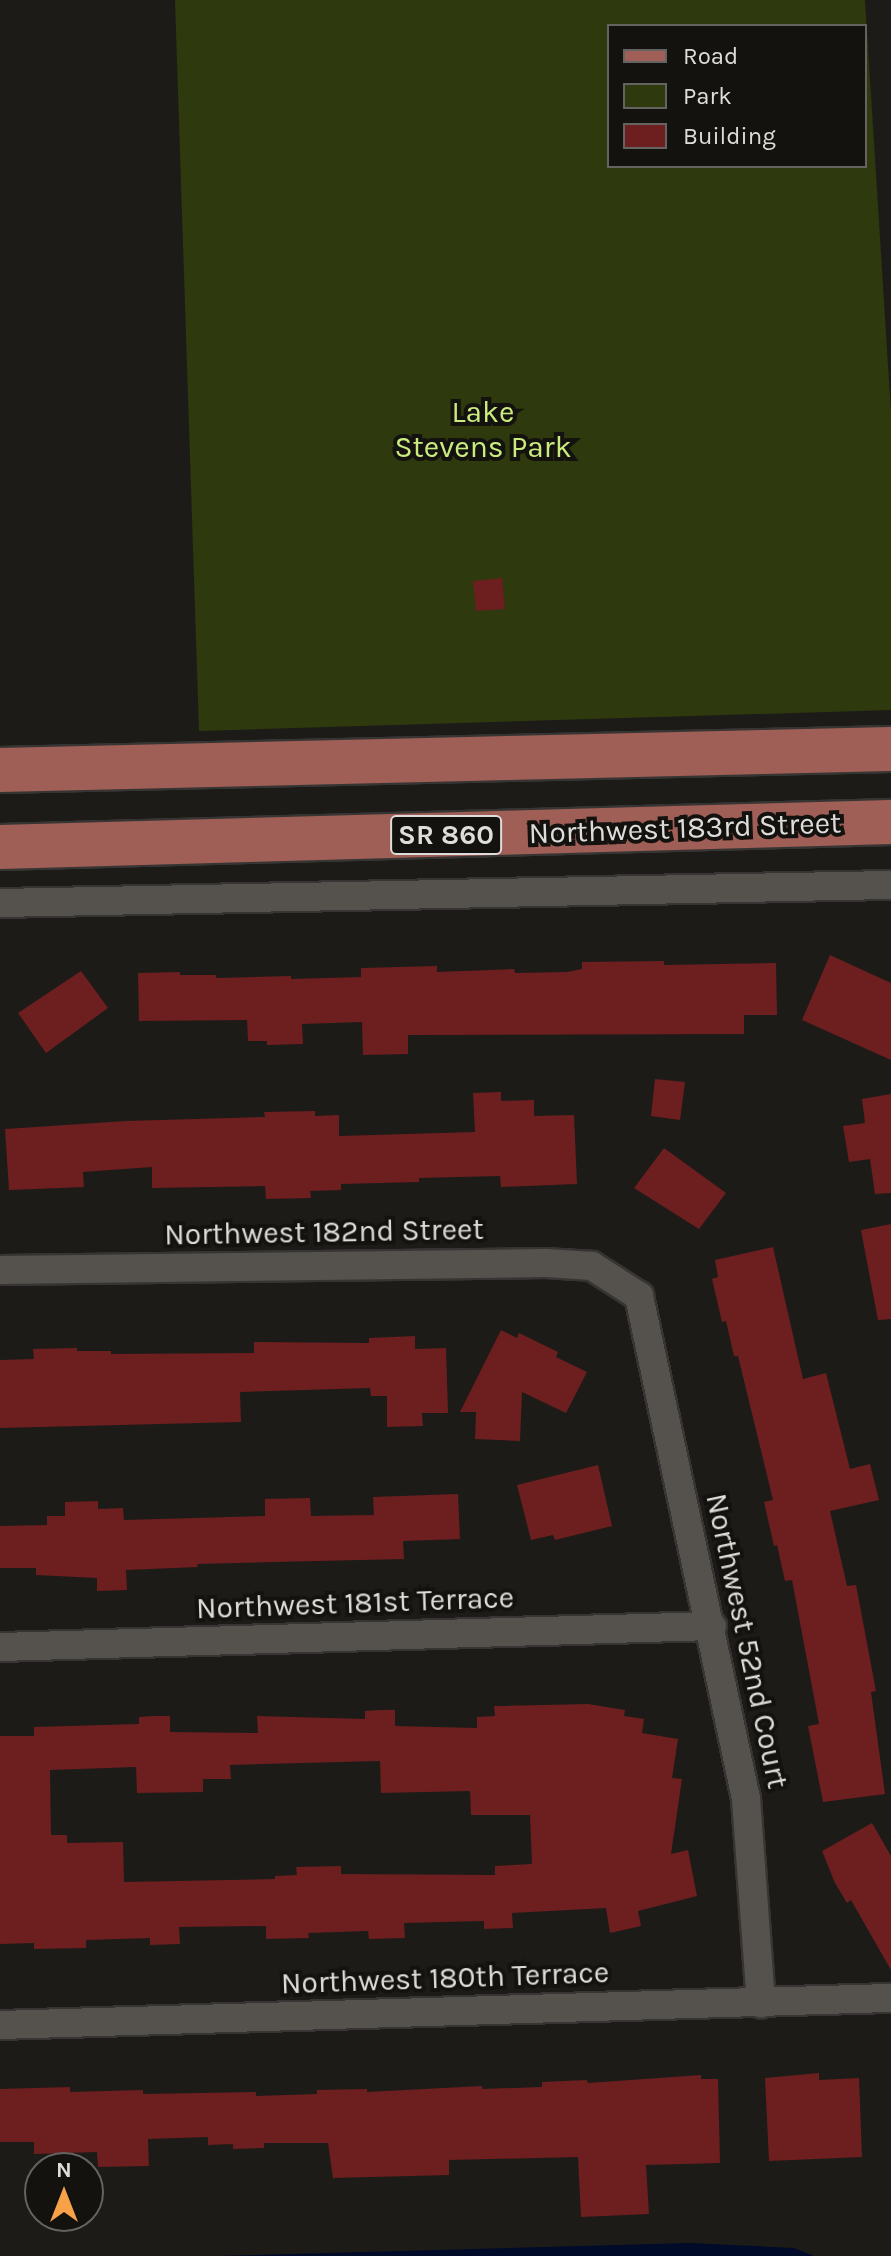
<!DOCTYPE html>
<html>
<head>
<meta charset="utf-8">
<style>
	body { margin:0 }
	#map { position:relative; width:891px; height:2256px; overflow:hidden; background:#1d1b18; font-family:Karla,sans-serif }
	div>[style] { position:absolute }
	.green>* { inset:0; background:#2e390e }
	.water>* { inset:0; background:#000b29 }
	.building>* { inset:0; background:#6d1e1f }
	.roads { filter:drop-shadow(2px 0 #373533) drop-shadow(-2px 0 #373533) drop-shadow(0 2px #373533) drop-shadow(0 -2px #373533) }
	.street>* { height:28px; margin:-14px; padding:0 14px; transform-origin:14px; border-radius:14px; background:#55524e }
	.primary>* { height:44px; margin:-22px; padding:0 22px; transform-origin:22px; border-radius:22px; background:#9f5f56 }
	span { translate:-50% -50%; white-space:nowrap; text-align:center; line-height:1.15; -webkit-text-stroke:8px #14120f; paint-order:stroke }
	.shield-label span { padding:2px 6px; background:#14120f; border:2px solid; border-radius:6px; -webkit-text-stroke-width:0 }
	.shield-label { font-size:28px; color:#dfdddb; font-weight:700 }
	.park-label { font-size:30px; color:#caeb7d }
	.street-label { font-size:30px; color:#dfdddb }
	.legend { position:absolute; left:607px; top:24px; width:260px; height:144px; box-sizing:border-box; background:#14120f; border:2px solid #656361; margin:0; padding:10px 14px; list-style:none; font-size:24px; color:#dfdddb }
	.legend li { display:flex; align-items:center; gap:16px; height:40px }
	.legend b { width:40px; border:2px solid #656361 }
	.north { position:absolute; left:24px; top:2152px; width:80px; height:80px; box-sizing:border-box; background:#14120f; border:2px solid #656361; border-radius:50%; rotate:0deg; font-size:22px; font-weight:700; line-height:32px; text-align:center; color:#dfdddb }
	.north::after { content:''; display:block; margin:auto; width:28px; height:36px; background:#f7a149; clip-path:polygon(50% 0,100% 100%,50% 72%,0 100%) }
</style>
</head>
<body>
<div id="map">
	<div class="green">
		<i style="clip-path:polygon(evenodd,175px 0,865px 0,891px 413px,891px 710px,199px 731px,175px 0,609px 26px,865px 26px,865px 166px,609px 166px,609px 26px)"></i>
	</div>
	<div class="water">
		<i style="clip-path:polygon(690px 2243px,794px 2248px,814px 2256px,219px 2256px)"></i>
	</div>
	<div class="building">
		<i style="clip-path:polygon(502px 578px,505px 609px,476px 611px,473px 581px)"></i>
		<i style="clip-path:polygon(830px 955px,891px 983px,891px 1060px,802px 1020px)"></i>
		<i style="clip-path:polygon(664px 961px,664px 965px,776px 963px,777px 1015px,744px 1015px,744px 1034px,408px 1035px,408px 1054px,363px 1055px,362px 1022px,302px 1024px,303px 1044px,267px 1045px,267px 1041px,248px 1041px,247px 1020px,139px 1021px,138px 973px,180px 972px,180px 975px,216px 975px,216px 978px,291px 976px,291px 979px,361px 977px,361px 968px,437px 966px,437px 972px,514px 969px,515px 973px,567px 972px,582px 969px,582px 962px)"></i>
		<i style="clip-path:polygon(81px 971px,108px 1008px,46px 1053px,18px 1013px)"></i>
		<i style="clip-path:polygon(655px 1079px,685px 1082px,680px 1120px,651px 1116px)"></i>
		<i style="clip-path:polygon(501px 1092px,501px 1101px,534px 1100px,534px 1116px,574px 1115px,577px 1184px,501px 1187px,500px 1176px,419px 1178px,419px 1182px,341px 1184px,341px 1190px,310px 1191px,311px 1198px,266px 1199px,265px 1186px,152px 1188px,152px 1167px,83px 1172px,84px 1187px,9px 1190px,5px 1129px,126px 1121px,265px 1117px,264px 1112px,315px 1111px,315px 1116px,339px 1115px,339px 1136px,475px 1132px,473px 1093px)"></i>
		<i style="clip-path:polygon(891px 1094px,891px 1193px,875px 1194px,870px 1159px,849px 1162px,843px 1126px,865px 1123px,862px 1099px)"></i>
		<i style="clip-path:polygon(664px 1148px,726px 1193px,699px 1229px,634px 1188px)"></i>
		<i style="clip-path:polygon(891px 1224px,891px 1319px,878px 1320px,861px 1230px)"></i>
		<i style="clip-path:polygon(773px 1247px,803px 1379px,826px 1373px,850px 1469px,870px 1464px,879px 1500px,830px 1511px,847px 1586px,856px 1585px,876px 1691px,871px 1692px,885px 1794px,823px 1802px,808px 1726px,819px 1724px,792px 1580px,785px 1581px,777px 1545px,774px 1546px,764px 1502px,773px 1500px,738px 1356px,734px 1356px,726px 1321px,722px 1322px,712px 1279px,718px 1277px,715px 1260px)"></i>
		<i style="clip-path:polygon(501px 1330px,517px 1338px,519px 1333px,558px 1352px,556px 1357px,587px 1372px,566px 1413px,522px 1392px,520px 1441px,475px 1439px,476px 1412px,460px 1412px)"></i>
		<i style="clip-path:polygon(415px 1336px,415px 1349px,446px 1348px,448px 1413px,422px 1413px,423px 1426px,387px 1427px,387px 1396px,371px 1396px,370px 1388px,240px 1392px,241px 1422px,0 1428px,0 1360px,34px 1359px,33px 1349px,77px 1348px,77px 1351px,111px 1351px,111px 1354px,254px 1353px,254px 1342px,369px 1343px,369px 1338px)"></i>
		<i style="clip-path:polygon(598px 1465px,612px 1526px,555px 1540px,553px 1535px,531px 1540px,517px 1485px)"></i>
		<i style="clip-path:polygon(458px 1494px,460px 1539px,403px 1541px,404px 1559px,197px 1564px,198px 1567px,126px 1570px,127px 1590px,97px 1591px,97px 1578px,36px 1575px,36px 1568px,0 1568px,0 1526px,47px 1525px,47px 1516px,65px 1516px,65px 1502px,98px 1501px,98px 1509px,123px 1508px,124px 1520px,265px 1516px,265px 1499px,310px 1498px,311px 1516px,374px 1515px,373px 1497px)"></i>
		<i style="clip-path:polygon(evenodd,588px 1704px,625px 1710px,624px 1716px,644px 1719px,642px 1733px,678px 1739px,672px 1778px,682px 1779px,671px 1854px,688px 1850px,697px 1896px,638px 1911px,641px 1926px,610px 1933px,606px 1908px,512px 1913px,513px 1928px,484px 1929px,484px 1921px,404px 1923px,405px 1938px,369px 1939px,368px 1931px,308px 1933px,309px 1938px,266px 1939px,266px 1926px,179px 1927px,180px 1944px,150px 1945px,150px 1938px,86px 1940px,86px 1948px,34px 1949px,34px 1943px,0 1944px,0 1736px,34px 1736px,34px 1727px,139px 1724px,139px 1717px,155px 1716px,170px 1716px,170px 1732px,258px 1733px,257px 1716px,365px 1719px,365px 1711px,380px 1710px,395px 1710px,395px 1726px,477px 1728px,477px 1717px,495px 1716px,494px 1706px,588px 1704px,380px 1761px,381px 1793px,470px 1791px,471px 1815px,530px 1815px,532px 1864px,495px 1866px,495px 1875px,341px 1874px,341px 1866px,296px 1867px,297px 1875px,275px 1876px,275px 1879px,124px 1882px,123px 1842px,67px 1843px,67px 1835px,51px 1835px,50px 1770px,136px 1767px,137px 1793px,203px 1792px,203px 1779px,231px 1779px,230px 1765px,380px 1761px)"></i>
		<i style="clip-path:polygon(872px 1823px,891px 1856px,891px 1970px,851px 1900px,847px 1903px,835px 1883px,822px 1851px)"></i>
		<i style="clip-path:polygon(819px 2073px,819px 2080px,859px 2078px,862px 2157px,769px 2161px,765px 2078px)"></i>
		<i style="clip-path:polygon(701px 2075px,701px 2079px,718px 2079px,720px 2163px,646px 2165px,649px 2214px,581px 2217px,578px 2157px,449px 2160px,449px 2175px,333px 2178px,328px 2143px,264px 2143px,264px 2148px,233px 2149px,233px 2144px,208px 2145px,208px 2137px,148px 2139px,149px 2166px,98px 2167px,97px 2152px,34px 2154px,34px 2142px,0 2142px,0 2089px,70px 2087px,70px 2092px,143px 2090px,143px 2094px,256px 2092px,256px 2096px,317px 2094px,317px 2090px,367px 2089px,367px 2092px,482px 2086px,482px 2089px,542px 2087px,542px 2082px,587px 2080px,588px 2083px)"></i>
	</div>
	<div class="roads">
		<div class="street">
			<i style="left:0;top:903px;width:891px;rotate:-1.16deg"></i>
			<i style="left:0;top:1270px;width:546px;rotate:-0.73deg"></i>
			<i style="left:546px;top:1263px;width:46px;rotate:3.7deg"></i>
			<i style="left:592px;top:1266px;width:56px;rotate:32.6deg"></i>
			<i style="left:639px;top:1296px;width:514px;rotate:77.99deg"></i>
			<i style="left:746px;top:1799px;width:205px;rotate:85.8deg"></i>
			<i style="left:0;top:1647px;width:712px;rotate:-1.69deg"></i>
			<i style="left:0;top:2025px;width:891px;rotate:-1.74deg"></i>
		</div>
		<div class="primary">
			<i style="left:0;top:770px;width:891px;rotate:-1.35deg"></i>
			<i style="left:0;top:847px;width:891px;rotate:-1.61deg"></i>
		</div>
	</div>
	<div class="shield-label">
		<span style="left:446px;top:835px">SR 860</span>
	</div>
	<div class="park-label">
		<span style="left:483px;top:429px">Lake<br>Stevens Park</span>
	</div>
	<div class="street-label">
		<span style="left:685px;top:828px;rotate:-2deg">Northwest 183rd Street</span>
		<span style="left:324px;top:1232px;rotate:-1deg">Northwest 182nd Street</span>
		<span style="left:355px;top:1603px;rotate:-2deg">Northwest 181st Terrace</span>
		<span style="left:747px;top:1641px;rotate:78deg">Northwest 52nd Court</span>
		<span style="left:445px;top:1978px;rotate:-2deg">Northwest 180th Terrace</span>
	</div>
	<ul class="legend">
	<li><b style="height:10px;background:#9f5f56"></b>Road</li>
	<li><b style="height:22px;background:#2e390e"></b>Park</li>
	<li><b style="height:22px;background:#6d1e1f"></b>Building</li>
	</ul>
	<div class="north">N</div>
</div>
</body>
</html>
